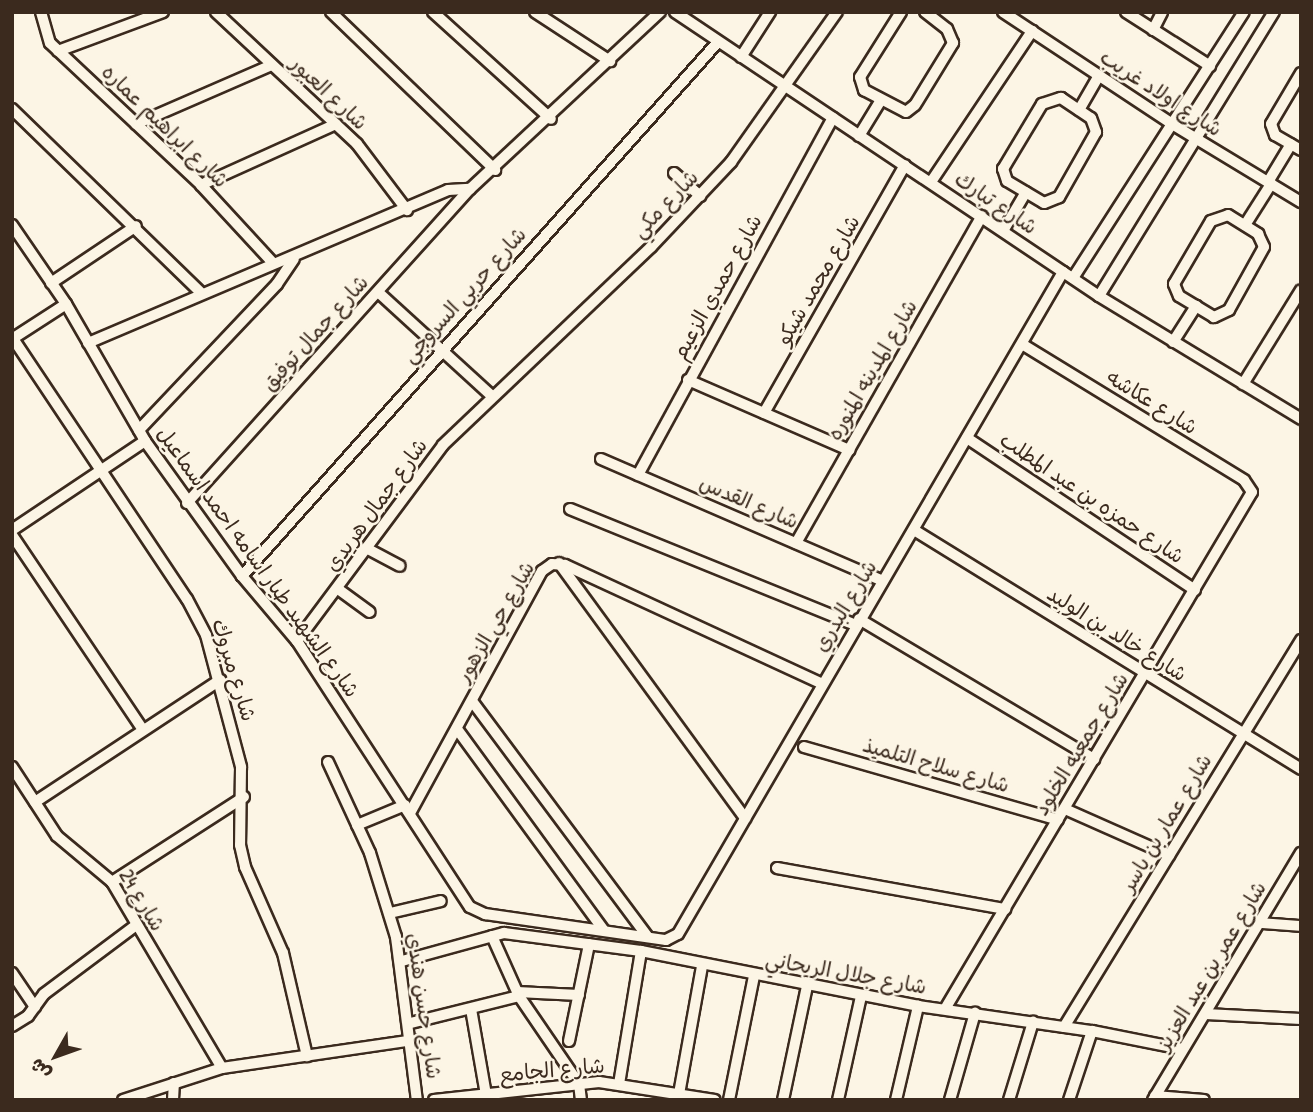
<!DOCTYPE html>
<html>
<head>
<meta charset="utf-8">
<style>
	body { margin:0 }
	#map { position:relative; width:1313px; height:1112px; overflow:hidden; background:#fcf5e5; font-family:"Patrick Hand","Playpen Sans Arabic",sans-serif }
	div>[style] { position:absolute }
	.roads { filter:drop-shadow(2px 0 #3b2a1e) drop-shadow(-2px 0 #3b2a1e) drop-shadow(0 2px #3b2a1e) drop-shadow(0 -2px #3b2a1e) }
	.minor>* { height:10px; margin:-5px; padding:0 5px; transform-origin:5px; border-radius:5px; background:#fcf5e5 }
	span { translate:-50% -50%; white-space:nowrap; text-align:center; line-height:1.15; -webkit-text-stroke:5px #fcf5e5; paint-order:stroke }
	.street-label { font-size:21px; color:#3b2a1e }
	.frame { position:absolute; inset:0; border:14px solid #3b2a1e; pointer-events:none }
	.north { position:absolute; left:21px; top:1021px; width:70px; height:70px; -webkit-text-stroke:5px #fcf5e5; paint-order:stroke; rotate:230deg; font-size:19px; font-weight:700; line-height:28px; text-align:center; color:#3b2a1e }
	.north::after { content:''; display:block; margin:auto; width:24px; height:32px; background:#3b2a1e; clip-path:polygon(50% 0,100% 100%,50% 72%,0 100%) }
</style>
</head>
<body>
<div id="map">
	<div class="roads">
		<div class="minor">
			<i style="left:41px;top:12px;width:32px;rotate:74deg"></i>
			<i style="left:50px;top:43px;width:207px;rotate:43.2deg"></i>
			<i style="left:201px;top:185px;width:106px;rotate:47.3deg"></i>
			<i style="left:216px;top:12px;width:193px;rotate:43.1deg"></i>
			<i style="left:357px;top:144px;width:83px;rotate:52.9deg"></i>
			<i style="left:331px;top:12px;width:228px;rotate:43.9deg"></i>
			<i style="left:433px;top:12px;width:159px;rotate:42.2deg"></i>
			<i style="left:535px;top:12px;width:90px;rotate:33.2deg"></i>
			<i style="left:675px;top:12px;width:510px;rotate:33.81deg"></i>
			<i style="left:1099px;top:296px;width:237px;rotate:31.3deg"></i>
			<i style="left:901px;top:12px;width:77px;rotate:122.2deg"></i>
			<i style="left:860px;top:77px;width:14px;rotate:73deg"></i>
			<i style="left:864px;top:90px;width:47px;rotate:27.6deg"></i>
			<i style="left:906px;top:112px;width:11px;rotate:-38deg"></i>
			<i style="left:915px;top:105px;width:73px;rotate:-58.5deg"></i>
			<i style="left:953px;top:43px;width:15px;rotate:-113deg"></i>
			<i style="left:947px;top:29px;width:28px;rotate:-142deg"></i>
			<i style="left:1003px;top:12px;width:203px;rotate:33.5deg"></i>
			<i style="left:1172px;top:124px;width:151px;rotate:31.2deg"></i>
			<i style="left:1126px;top:12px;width:100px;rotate:32.7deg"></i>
			<i style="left:1153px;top:30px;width:20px;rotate:-63deg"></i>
			<i style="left:58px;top:51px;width:112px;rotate:-20.4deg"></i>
			<i style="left:741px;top:57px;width:54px;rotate:-57.2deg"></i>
			<i style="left:1301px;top:73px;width:59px;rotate:120.5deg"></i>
			<i style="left:1271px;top:124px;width:12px;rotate:70deg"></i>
			<i style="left:1275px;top:135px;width:30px;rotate:30deg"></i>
			<i style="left:1061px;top:98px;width:36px;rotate:34deg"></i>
			<i style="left:1091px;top:118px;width:15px;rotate:70deg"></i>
			<i style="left:1096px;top:132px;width:75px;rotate:119.6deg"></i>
			<i style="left:1059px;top:197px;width:16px;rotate:158deg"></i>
			<i style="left:1044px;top:203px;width:43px;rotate:-149.3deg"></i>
			<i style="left:1007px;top:181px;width:13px;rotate:-108deg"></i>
			<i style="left:1003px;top:169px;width:76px;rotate:-59deg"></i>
			<i style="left:1042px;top:104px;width:20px;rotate:-18deg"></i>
			<i style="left:12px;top:109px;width:262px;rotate:44.2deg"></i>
			<i style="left:1079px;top:110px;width:39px;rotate:-60deg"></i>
			<i style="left:136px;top:124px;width:148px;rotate:-23.5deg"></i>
			<i style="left:859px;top:136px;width:42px;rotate:-58.6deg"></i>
			<i style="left:674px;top:173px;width:35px;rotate:41deg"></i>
			<i style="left:931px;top:182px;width:182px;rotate:-56.2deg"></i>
			<i style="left:1268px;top:182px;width:44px;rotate:-58.8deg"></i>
			<i style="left:201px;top:185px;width:148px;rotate:-24.3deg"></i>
			<i style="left:1228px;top:215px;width:36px;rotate:32deg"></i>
			<i style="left:1258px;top:234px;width:14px;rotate:65deg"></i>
			<i style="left:1264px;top:247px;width:72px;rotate:119.1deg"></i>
			<i style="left:1229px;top:310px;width:17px;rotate:155deg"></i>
			<i style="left:1214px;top:317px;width:41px;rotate:-149deg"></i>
			<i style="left:1179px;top:296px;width:13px;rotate:-113deg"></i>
			<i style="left:1174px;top:284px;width:73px;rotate:-59.6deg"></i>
			<i style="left:1211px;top:221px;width:18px;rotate:-19deg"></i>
			<i style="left:12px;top:225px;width:96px;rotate:55.6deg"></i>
			<i style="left:66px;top:304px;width:158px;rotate:60deg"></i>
			<i style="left:145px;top:441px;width:166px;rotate:54.3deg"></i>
			<i style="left:242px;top:576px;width:85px;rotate:49.8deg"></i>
			<i style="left:297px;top:641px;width:317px;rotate:57deg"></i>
			<i style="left:470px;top:907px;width:17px;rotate:25deg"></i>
			<i style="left:485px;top:914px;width:183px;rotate:8.2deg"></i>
			<i style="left:666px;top:940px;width:13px;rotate:-27deg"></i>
			<i style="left:678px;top:934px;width:766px;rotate:-59.82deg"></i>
			<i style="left:1245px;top:225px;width:49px;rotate:-57.6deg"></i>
			<i style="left:1003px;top:231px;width:45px;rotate:-59.5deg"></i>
			<i style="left:1073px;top:278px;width:316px;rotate:-57.3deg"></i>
			<i style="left:51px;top:283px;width:102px;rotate:-33.8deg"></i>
			<i style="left:378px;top:292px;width:154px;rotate:42.4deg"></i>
			<i style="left:1099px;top:296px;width:334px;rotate:-58.4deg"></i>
			<i style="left:12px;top:337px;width:315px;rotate:56.3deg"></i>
			<i style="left:187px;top:599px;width:41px;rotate:62.2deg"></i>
			<i style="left:206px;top:635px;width:137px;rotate:75.1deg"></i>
			<i style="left:241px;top:767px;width:78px;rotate:90.7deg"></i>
			<i style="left:240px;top:845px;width:23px;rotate:77deg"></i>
			<i style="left:245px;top:867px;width:94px;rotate:66.2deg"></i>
			<i style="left:283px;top:953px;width:106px;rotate:76.9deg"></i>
			<i style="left:12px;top:339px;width:64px;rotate:-32.9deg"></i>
			<i style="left:1173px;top:342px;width:43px;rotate:-57.4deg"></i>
			<i style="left:88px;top:343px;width:391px;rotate:-23deg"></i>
			<i style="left:448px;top:190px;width:22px;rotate:-3deg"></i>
			<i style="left:688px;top:380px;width:176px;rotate:23.5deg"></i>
			<i style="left:1243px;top:384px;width:110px;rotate:-58.3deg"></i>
			<i style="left:764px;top:413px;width:285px;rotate:-60.4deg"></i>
			<i style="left:139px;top:430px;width:201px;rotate:-46.6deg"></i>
			<i style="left:277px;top:284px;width:30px;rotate:-56deg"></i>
			<i style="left:967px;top:438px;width:274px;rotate:33.7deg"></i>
			<i style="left:601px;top:459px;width:307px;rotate:23.4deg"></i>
			<i style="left:638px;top:475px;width:407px;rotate:-61.4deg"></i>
			<i style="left:187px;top:503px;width:423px;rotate:-48deg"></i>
			<i style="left:470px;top:189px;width:260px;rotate:-43deg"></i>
			<i style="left:570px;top:509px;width:309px;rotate:22.1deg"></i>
			<i style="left:12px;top:530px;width:160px;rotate:-33.8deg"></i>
			<i style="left:914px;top:530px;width:455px;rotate:31.7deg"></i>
			<i style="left:12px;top:535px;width:235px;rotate:56.1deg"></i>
			<i style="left:796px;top:543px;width:376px;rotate:-60.4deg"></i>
			<i style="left:366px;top:548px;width:38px;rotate:28deg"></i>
			<i style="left:559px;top:563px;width:316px;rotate:53.9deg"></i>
			<i style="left:242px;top:576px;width:715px;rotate:-48.29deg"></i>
			<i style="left:338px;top:589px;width:39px;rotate:36deg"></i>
			<i style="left:859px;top:619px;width:274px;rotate:30.8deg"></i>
			<i style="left:297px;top:641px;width:244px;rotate:-53.3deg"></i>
			<i style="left:443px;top:445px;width:287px;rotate:-43.6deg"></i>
			<i style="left:651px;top:247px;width:117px;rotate:-46.7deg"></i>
			<i style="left:731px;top:162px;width:184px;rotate:-54.8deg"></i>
			<i style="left:472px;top:701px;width:294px;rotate:53.3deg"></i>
			<i style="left:457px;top:729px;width:248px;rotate:53.9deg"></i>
			<i style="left:804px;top:747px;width:264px;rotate:16deg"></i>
			<i style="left:328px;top:762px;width:100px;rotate:65.2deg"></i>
			<i style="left:370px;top:853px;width:88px;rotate:72.8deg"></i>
			<i style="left:396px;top:937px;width:164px;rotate:82.7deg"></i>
			<i style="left:12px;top:767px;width:82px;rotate:56.9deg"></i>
			<i style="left:57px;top:836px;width:72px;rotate:39.9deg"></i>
			<i style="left:112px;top:882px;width:216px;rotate:59.4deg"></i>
			<i style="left:35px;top:802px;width:222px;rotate:-33.4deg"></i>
			<i style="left:1065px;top:809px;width:114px;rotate:23.9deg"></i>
			<i style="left:410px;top:813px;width:276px;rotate:-61.4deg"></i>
			<i style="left:542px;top:571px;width:12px;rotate:-35deg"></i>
			<i style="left:552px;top:564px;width:13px;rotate:4deg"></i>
			<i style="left:565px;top:565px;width:283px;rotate:24.8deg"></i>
			<i style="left:357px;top:825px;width:52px;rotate:-22.6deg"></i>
			<i style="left:777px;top:868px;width:232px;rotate:10.2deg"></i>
			<i style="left:112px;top:882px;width:157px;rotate:-32.8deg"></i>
			<i style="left:390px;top:913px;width:52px;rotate:-13.2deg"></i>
			<i style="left:1261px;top:923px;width:40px;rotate:4.3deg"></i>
			<i style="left:492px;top:936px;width:66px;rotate:65.8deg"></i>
			<i style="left:519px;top:996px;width:107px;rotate:55.7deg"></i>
			<i style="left:579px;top:1084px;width:16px;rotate:83deg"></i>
			<i style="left:402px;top:961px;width:106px;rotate:-15.4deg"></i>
			<i style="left:504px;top:933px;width:138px;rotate:7.5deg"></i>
			<i style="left:641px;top:951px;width:282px;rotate:11.2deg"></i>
			<i style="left:918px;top:1006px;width:176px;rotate:8.2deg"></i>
			<i style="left:1092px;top:1031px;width:92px;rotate:11.3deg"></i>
			<i style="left:12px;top:973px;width:41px;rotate:55.9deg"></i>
			<i style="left:517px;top:992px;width:62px;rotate:2.8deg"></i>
			<i style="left:471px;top:1009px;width:87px;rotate:80.1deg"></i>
			<i style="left:945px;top:1009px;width:601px;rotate:-59.3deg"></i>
			<i style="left:1252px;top:492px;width:14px;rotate:-124deg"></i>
			<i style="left:1244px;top:480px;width:260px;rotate:-148.5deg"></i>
			<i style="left:1206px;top:1014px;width:95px;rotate:3deg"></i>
			<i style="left:411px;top:1023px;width:111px;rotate:-14deg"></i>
			<i style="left:12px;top:1026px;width:19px;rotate:-32deg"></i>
			<i style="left:28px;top:1016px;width:27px;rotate:-54deg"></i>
			<i style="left:44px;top:994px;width:114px;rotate:-36.8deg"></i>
			<i style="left:1064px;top:1027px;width:454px;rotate:-58.5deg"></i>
			<i style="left:569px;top:1041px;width:99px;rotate:-78.3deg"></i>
			<i style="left:619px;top:1084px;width:135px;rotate:-80.6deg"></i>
			<i style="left:679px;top:1094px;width:130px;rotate:-79.8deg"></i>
			<i style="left:1155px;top:1096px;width:49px;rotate:4.7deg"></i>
			<i style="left:123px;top:1100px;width:104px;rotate:-17.9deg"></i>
			<i style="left:222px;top:1068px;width:193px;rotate:-8.3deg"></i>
			<i style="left:173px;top:1100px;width:17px;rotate:-87deg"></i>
			<i style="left:434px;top:1100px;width:166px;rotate:-6.2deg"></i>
			<i style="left:599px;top:1082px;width:117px;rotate:8.8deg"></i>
			<i style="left:729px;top:1100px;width:126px;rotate:-78.6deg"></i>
			<i style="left:783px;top:1100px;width:116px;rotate:-78.1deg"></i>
			<i style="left:838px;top:1100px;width:107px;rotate:-77.5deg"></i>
			<i style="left:896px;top:1100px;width:97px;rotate:-76.8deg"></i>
			<i style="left:950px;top:1100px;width:91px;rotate:-74deg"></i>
			<i style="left:1009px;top:1100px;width:82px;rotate:-72.9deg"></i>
			<i style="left:1069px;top:1100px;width:73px;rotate:-71.6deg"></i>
			<i style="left:1153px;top:1100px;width:288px;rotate:-59.1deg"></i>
		</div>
	</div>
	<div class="street-label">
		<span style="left:329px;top:93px;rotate:43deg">شارع العبور</span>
		<span style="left:1161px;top:93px;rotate:33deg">شارع اولاد غريب</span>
		<span style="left:165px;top:126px;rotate:44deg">شارع ابراهيم عماره</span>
		<span style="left:996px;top:203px;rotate:34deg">شارع تبارك</span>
		<span style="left:665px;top:204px;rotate:-46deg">شارع مكي</span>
		<span style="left:818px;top:280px;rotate:-60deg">شارع محمد شيكو</span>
		<span style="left:717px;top:287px;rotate:-61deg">شارع حمدي الزعيم</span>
		<span style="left:464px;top:295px;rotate:-48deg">شارع حربي السروجي</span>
		<span style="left:315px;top:333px;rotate:-48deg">شارع جمال توفيق</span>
		<span style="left:872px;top:370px;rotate:-60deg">شارع المدينه المنوره</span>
		<span style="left:1152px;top:402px;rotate:32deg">شارع عكاشه</span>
		<span style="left:1092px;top:498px;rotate:34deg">شارع حمزه بن عبد المطلب</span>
		<span style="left:749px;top:502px;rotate:23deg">شارع القدس</span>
		<span style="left:376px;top:505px;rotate:-54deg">شارع جمال هريدي</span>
		<span style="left:258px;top:562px;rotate:54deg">شارع الشهيد طيار اسامه احمد اسماعيل</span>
		<span style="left:845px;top:606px;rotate:-59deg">شارع البدري</span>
		<span style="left:495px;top:622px;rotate:-60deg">شارع حي الزهور</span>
		<span style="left:1117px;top:634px;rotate:32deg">شارع خالد بن الوليد</span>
		<span style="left:234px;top:670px;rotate:73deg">شارع مبروك</span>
		<span style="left:1081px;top:744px;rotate:-59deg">شارع جمعيه الخلود</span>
		<span style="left:936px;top:765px;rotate:16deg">شارع سلاح التلميذ</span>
		<span style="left:1166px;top:823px;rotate:-59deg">شارع عمار بن ياسر</span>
		<span style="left:142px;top:900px;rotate:59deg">شارع 24</span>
		<span style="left:1211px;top:966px;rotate:-59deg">شارع عمر بن عبد العزيز</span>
		<span style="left:846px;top:973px;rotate:10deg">شارع جلال الريحاني</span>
		<span style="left:424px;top:1006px;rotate:82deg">شارع حسن هندي</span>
		<span style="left:552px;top:1070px;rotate:-5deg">شارع الجامع</span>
	</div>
	<div class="frame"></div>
	<div class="north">ش</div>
</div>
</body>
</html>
